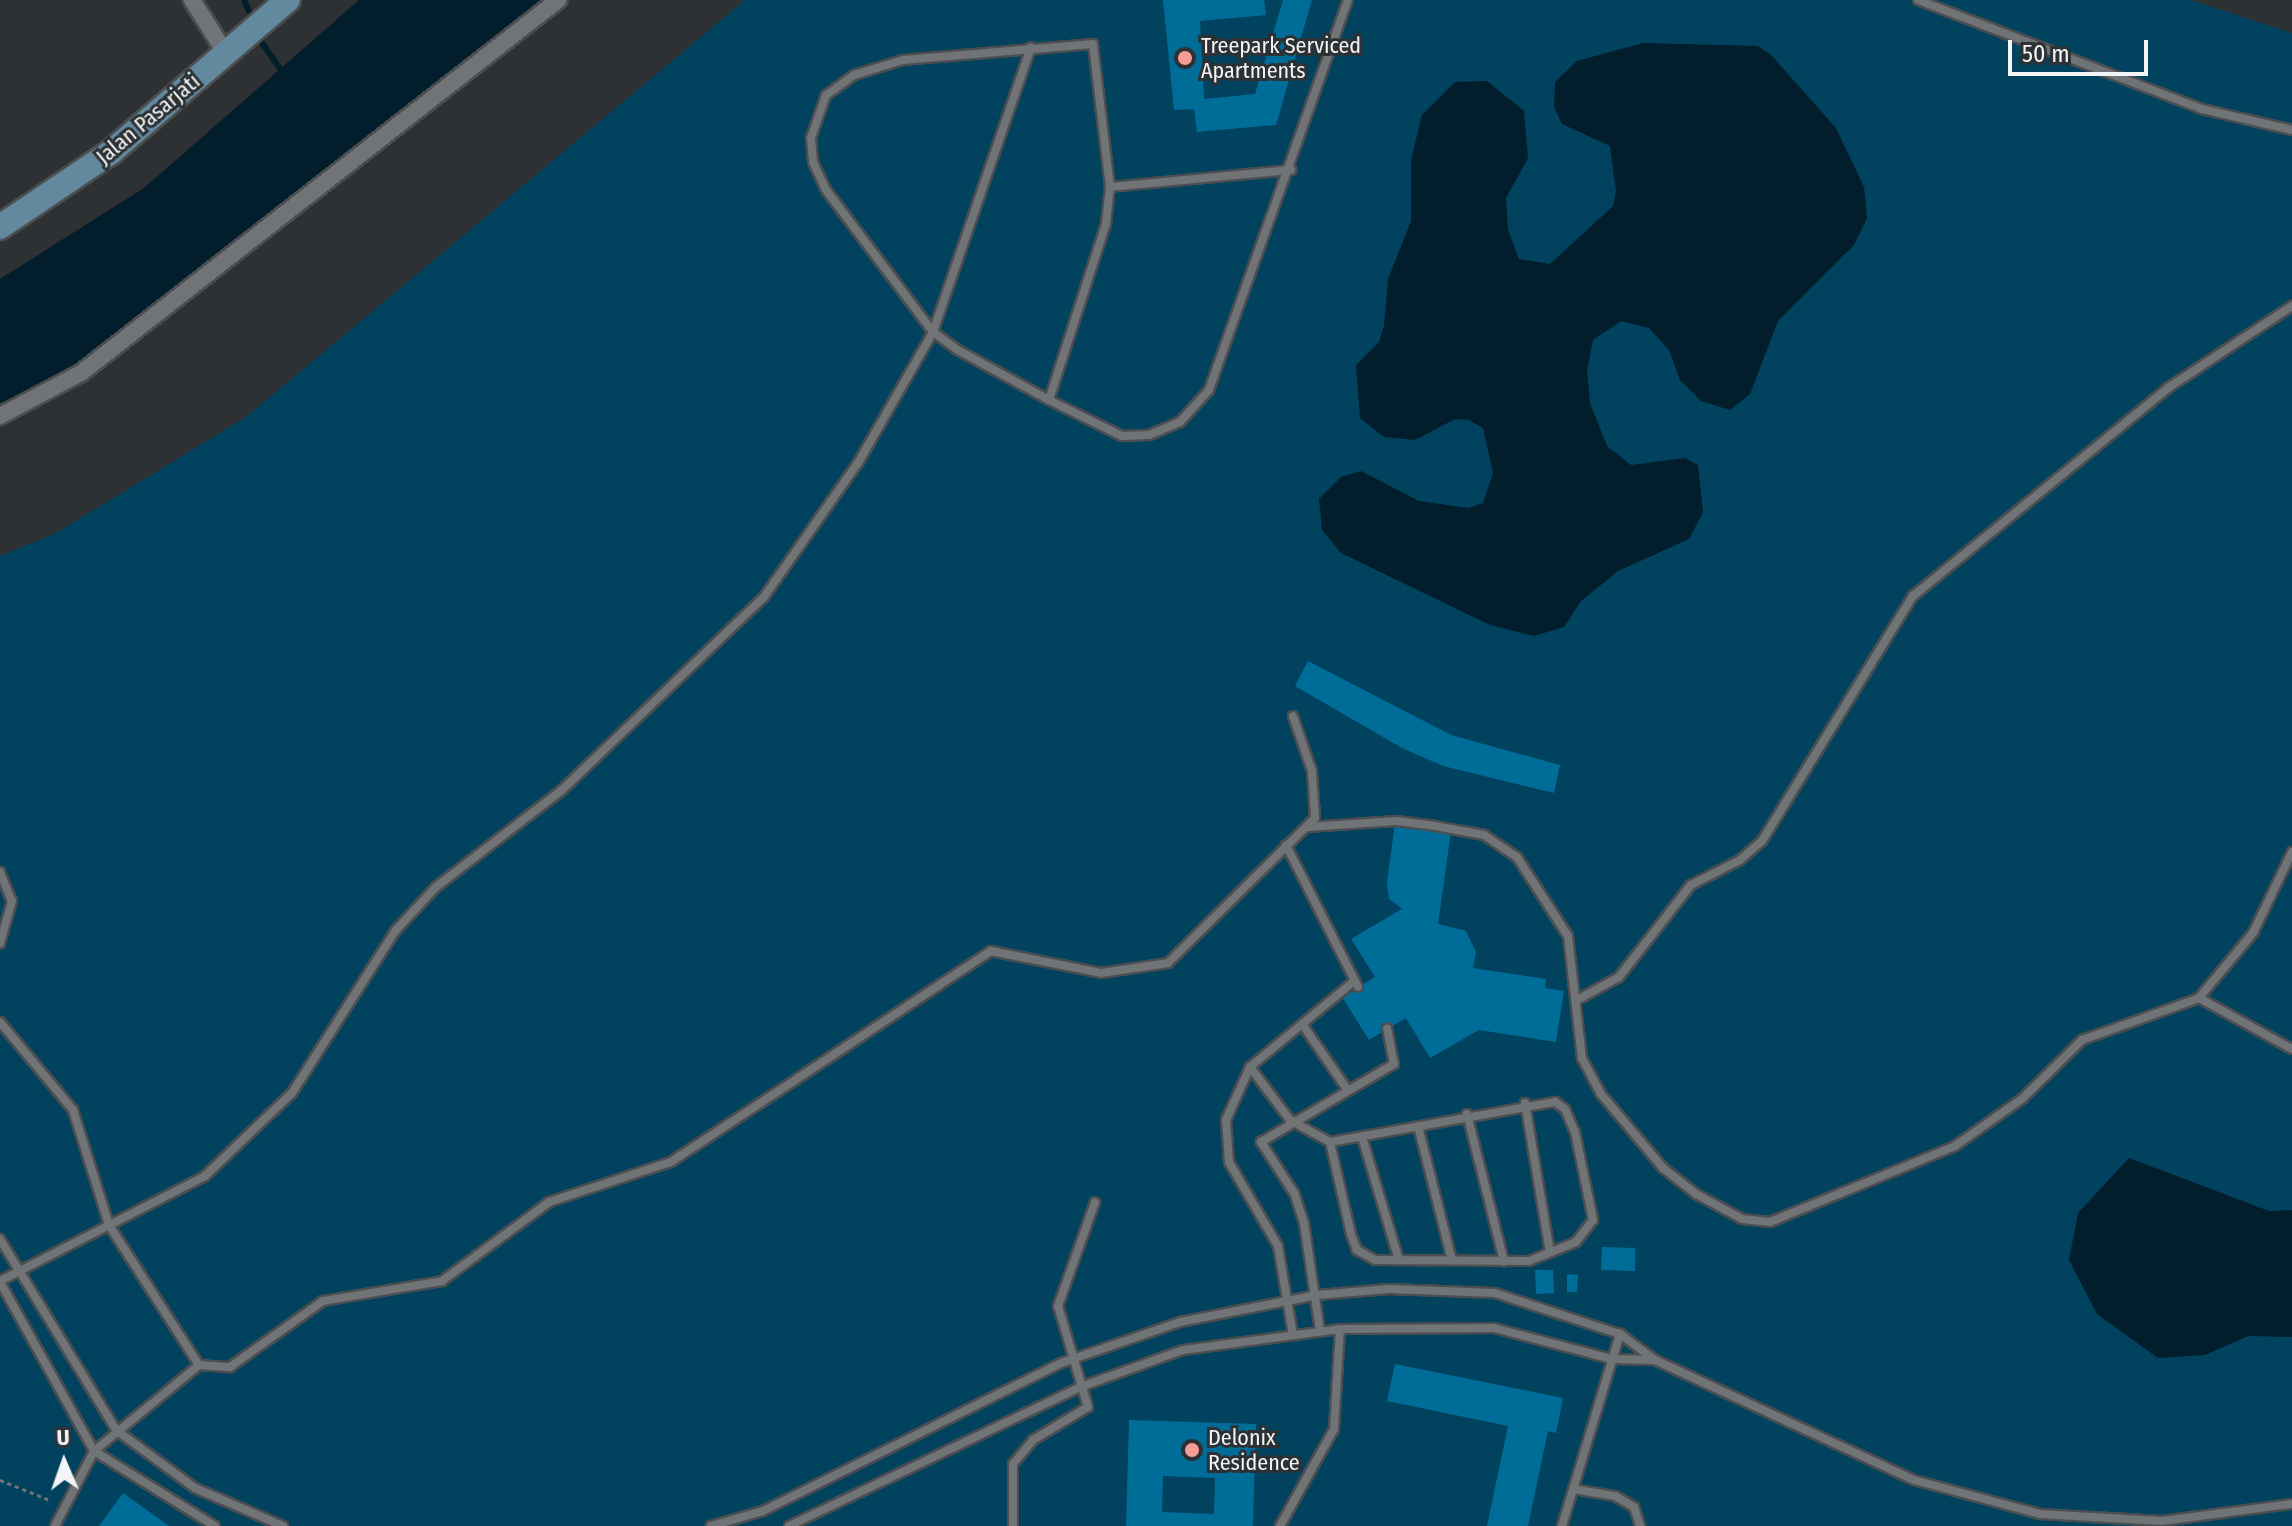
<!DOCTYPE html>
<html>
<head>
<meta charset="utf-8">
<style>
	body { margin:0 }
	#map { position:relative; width:2292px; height:1526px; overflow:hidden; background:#2d3133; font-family:"Fira Sans Condensed",sans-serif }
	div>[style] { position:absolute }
	.green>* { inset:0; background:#01425f }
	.water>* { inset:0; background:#021d2b }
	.stream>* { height:6px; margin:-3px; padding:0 3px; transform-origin:3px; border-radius:3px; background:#021d2b }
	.building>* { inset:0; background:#006d99 }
	.path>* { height:3px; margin-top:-1.5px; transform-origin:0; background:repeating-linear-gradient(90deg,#727577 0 4px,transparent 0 8px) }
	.roads { filter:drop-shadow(2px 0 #4b4e50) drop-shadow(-2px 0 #4b4e50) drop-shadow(0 2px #4b4e50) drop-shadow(0 -2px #4b4e50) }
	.lane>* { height:8px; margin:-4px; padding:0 4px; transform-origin:4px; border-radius:4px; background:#707477 }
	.street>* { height:16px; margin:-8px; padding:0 8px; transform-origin:8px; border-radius:8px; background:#707477 }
	.secondary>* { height:24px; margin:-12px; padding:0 12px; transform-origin:12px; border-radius:12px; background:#62899e }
	.dots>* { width:22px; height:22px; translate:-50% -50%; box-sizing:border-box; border:4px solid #2d3133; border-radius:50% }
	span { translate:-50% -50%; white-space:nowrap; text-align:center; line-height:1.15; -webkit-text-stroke:6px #2d3133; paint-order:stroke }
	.poi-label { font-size:22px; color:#f2f4f6 }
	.left { translate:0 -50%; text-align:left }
	.street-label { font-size:22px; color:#f2f4f6 }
	.north { position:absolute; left:24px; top:1422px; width:80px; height:80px; -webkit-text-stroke:6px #2d3133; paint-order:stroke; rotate:358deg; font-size:22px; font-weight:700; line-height:32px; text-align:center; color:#f2f4f6 }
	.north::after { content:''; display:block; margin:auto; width:28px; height:36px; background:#f2f4f6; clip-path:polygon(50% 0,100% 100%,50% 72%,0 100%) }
	.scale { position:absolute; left:2008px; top:40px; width:140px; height:36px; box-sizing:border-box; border:4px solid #f2f4f6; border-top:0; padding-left:10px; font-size:24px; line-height:28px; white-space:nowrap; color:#f2f4f6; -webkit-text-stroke:6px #2d3133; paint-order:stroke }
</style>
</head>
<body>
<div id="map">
	<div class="green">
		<i style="clip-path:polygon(745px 0,2191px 0,2292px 33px,2292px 1526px,0 1526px,0 556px,56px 533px,246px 417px)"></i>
	</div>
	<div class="water">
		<i style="clip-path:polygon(359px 0,540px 0,106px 343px,41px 388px,0 403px,0 279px,144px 188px)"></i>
		<i style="clip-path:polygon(1643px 43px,1758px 46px,1771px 55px,1836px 128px,1864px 187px,1867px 218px,1854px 245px,1778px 321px,1750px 394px,1730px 410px,1701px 401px,1680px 380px,1669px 350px,1649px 328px,1621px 321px,1593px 340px,1587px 371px,1590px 403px,1607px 446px,1631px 465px,1685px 458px,1698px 465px,1703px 512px,1689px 539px,1618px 571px,1581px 601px,1564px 627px,1534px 636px,1490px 625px,1341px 553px,1322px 530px,1319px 499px,1341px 477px,1361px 471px,1419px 501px,1468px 508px,1483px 503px,1493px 473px,1483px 428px,1469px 420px,1455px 419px,1415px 440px,1384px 437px,1360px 418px,1356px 365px,1379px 342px,1384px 326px,1388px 279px,1411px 221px,1411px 160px,1422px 115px,1455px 82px,1487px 81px,1524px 111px,1528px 158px,1506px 198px,1508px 230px,1519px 259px,1550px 264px,1613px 206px,1616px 191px,1610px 146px,1562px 124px,1554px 107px,1555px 82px,1577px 61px)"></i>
		<i style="clip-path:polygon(2129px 1158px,2269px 1211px,2292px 1210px,2292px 1337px,2248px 1336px,2205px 1355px,2158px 1358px,2097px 1314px,2069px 1260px,2078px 1213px)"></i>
	</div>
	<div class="stream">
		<i style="left:244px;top:0;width:12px;rotate:66deg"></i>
		<i style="left:262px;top:43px;width:38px;rotate:55deg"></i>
	</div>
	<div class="building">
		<i style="clip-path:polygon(1163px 0,1264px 0,1266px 15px,1200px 21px,1204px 99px,1255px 94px,1283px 0,1312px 0,1276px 125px,1197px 132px,1194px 109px,1174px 110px)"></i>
		<i style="clip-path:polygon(1308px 661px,1451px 735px,1560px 765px,1554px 793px,1443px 766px,1402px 748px,1295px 686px)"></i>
		<i style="clip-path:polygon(1395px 823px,1451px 831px,1438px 924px,1466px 931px,1476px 952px,1473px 968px,1546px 979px,1545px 988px,1564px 991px,1556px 1042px,1479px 1030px,1430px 1058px,1406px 1018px,1369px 1040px,1342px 997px,1375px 977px,1351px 939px,1402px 909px,1389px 899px,1387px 883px)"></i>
		<i style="clip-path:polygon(1602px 1247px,1635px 1248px,1635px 1271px,1601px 1270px)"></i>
		<i style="clip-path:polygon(1535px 1270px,1553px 1270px,1554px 1293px,1536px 1294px)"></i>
		<i style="clip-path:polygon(1567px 1274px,1578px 1275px,1577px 1292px,1567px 1292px)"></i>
		<i style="clip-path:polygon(1395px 1364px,1563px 1398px,1556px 1433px,1548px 1431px,1528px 1526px,1487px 1526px,1508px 1426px,1387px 1401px)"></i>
		<i style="clip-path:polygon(evenodd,1129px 1420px,1256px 1424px,1253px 1526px,1126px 1526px,1129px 1420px,1163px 1476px,1215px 1478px,1214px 1514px,1162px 1512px,1163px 1476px)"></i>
		<i style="clip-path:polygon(123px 1493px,169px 1526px,99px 1526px)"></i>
	</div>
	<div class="path">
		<i style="left:0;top:1480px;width:56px;rotate:22deg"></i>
	</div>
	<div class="roads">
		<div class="lane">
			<i style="left:1918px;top:0;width:304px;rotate:21deg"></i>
			<i style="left:2202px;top:109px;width:92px;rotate:13.1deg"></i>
			<i style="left:1110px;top:187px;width:182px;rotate:-5.4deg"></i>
			<i style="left:1049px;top:400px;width:185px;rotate:-72.1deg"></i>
			<i style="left:1106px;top:224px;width:37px;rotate:-84deg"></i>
			<i style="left:1110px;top:187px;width:144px;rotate:-96.8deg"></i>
			<i style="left:1093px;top:44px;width:191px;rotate:175.2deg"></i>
			<i style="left:903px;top:60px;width:51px;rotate:163deg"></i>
			<i style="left:854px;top:75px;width:34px;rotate:144deg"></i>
			<i style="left:826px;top:95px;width:46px;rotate:109.2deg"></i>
			<i style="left:811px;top:138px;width:24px;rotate:85deg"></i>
			<i style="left:813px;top:162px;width:31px;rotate:65deg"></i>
			<i style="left:826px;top:190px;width:178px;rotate:53deg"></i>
			<i style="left:933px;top:332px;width:29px;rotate:36deg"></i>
			<i style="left:956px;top:349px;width:106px;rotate:28.7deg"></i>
			<i style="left:1049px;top:400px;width:81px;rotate:26.3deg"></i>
			<i style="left:1122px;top:436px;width:27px;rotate:-2deg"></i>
			<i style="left:1149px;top:435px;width:34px;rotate:-23deg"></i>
			<i style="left:1180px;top:422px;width:43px;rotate:-47.8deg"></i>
			<i style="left:1209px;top:390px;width:414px;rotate:-70.4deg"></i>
			<i style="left:1308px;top:827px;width:88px;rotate:-3.9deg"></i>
			<i style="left:1396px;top:821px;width:39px;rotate:7deg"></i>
			<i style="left:1435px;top:826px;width:50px;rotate:10.4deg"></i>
			<i style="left:1484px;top:835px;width:40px;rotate:34deg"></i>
			<i style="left:1517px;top:857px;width:94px;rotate:57.2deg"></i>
			<i style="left:1568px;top:936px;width:123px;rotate:83.5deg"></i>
			<i style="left:1582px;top:1058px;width:41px;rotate:62.2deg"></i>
			<i style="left:1601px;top:1094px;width:97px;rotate:50deg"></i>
			<i style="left:1663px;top:1168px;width:42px;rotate:38.2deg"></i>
			<i style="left:1696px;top:1194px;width:52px;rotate:28.5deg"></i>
			<i style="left:1742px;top:1219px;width:28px;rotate:6deg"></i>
			<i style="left:1770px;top:1222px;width:200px;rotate:-22.3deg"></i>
			<i style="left:1955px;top:1146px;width:83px;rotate:-35.2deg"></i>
			<i style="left:2023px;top:1098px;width:83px;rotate:-44.5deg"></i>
			<i style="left:2082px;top:1040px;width:124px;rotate:-19.7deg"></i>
			<i style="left:2199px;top:998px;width:85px;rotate:-50.3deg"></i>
			<i style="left:2253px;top:933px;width:90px;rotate:-64.3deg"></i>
			<i style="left:1286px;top:845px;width:159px;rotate:63.1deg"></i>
			<i style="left:0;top:872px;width:31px;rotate:68deg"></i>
			<i style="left:12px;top:901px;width:44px;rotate:105.9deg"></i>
			<i style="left:2199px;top:998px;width:106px;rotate:28.7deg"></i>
			<i style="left:1577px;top:1000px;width:48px;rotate:-28.7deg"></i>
			<i style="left:1619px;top:977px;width:117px;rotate:-52deg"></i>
			<i style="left:1691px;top:885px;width:55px;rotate:-27deg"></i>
			<i style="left:1740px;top:860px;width:29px;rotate:-41deg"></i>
			<i style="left:1762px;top:841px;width:288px;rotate:-58.4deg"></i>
			<i style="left:1913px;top:596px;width:329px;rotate:-39.2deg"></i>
			<i style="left:2168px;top:388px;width:149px;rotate:-33.5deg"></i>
			<i style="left:0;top:1022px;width:114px;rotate:50.3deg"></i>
			<i style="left:73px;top:1110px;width:121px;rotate:72.6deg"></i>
			<i style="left:109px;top:1225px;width:166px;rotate:57.3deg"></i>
			<i style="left:199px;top:1365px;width:31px;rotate:4deg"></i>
			<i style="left:230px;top:1367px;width:114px;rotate:-35.4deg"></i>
			<i style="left:323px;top:1301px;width:121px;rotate:-9.5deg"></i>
			<i style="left:442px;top:1281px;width:133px;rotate:-36.4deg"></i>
			<i style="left:549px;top:1202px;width:128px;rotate:-18.2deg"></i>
			<i style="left:671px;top:1162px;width:383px;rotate:-33.4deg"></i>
			<i style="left:991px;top:951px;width:112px;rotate:11.3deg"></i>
			<i style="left:1101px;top:973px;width:68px;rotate:-8.5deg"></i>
			<i style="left:1168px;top:963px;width:206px;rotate:-44.6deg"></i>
			<i style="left:1315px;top:818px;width:47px;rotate:-93.7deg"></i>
			<i style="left:1312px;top:771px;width:58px;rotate:-109.1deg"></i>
			<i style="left:1302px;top:1024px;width:79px;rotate:55.3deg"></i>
			<i style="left:1250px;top:1067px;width:66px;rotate:53deg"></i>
			<i style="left:1290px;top:1120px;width:46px;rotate:28.8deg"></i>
			<i style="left:1330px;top:1142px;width:229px;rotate:-10.1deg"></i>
			<i style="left:1555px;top:1102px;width:12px;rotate:35deg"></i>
			<i style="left:1565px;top:1109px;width:25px;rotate:67deg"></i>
			<i style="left:1575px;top:1132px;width:90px;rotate:78.4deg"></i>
			<i style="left:1593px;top:1220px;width:28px;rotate:128deg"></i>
			<i style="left:1576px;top:1242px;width:51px;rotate:158deg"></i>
			<i style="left:1529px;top:1261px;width:154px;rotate:-179.6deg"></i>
			<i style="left:1375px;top:1260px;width:21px;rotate:-151deg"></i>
			<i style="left:1357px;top:1250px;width:17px;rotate:-111deg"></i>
			<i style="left:1351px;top:1234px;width:94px;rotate:-102.9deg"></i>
			<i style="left:1525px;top:1103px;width:151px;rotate:80.5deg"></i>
			<i style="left:1467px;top:1114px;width:152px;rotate:75.9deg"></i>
			<i style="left:1418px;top:1126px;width:138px;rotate:75.8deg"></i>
			<i style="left:1362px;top:1137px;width:128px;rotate:73.3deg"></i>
			<i style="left:0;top:1239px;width:223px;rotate:58.7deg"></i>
			<i style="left:116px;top:1430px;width:98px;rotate:36.3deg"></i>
			<i style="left:195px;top:1488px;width:96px;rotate:23.4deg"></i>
			<i style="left:0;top:1281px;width:230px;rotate:-27.1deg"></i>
			<i style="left:205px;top:1176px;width:120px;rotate:-43.7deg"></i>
			<i style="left:292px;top:1093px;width:193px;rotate:-57.5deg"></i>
			<i style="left:396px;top:930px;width:59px;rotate:-47.1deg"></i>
			<i style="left:436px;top:887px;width:159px;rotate:-37.6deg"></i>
			<i style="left:562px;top:790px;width:279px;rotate:-43.7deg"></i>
			<i style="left:764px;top:597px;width:164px;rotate:-55deg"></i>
			<i style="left:858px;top:463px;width:151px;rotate:-60.2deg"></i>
			<i style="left:933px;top:332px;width:301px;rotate:-71deg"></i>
			<i style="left:0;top:1282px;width:193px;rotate:60.9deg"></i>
			<i style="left:94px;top:1451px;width:142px;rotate:31.8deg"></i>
			<i style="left:1320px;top:1331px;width:109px;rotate:-98.4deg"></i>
			<i style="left:1304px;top:1223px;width:32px;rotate:-108deg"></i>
			<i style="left:1294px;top:1193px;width:61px;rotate:-122.9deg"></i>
			<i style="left:1261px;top:1142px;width:154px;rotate:-30.4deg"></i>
			<i style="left:1394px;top:1064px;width:36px;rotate:-101deg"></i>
			<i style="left:1293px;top:1335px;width:90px;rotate:-99.6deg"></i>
			<i style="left:1278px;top:1246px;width:97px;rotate:-120.3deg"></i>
			<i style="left:1229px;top:1162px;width:42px;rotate:-94.1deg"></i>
			<i style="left:1226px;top:1120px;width:58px;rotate:-65.6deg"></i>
			<i style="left:1250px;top:1067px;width:134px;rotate:-39.5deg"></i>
			<i style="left:1573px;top:1489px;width:43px;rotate:9.5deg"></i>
			<i style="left:1615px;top:1496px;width:22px;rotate:30deg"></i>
			<i style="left:1634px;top:1507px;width:20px;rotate:72deg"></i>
			<i style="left:55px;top:1526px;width:85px;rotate:-62.5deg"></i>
			<i style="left:94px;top:1451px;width:136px;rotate:-39.3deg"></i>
			<i style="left:711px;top:1526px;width:54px;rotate:-16.1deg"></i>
			<i style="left:763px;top:1511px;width:333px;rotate:-26.4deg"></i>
			<i style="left:1061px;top:1363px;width:126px;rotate:-19deg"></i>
			<i style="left:1180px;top:1322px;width:140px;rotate:-11.1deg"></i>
			<i style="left:1317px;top:1295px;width:72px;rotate:-4.8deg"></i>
			<i style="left:1389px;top:1289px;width:106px;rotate:2.2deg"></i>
			<i style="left:1495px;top:1293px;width:132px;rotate:18.2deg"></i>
			<i style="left:1620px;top:1334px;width:44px;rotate:36.6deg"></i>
			<i style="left:1655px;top:1360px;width:285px;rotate:24.9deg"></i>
			<i style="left:1914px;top:1480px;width:131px;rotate:15.1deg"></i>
			<i style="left:2040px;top:1514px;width:122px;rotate:3.3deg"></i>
			<i style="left:2162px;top:1521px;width:131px;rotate:-7.5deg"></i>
			<i style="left:789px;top:1526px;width:326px;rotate:-25.5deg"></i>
			<i style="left:1083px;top:1386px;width:106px;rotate:-19.8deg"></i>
			<i style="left:1183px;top:1350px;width:158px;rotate:-7.6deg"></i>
			<i style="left:1340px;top:1329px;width:154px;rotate:-0.4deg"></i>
			<i style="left:1494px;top:1328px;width:121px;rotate:14.8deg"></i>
			<i style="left:1611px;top:1359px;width:43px;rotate:1.3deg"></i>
			<i style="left:1013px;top:1526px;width:62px;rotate:-90deg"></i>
			<i style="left:1013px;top:1464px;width:31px;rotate:-50deg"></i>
			<i style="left:1033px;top:1440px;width:64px;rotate:-31deg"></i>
			<i style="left:1088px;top:1407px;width:105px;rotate:-106.5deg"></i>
			<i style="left:1058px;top:1306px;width:110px;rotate:-70.4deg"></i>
			<i style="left:1280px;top:1526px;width:111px;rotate:-60.9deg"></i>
			<i style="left:1334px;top:1429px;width:100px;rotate:-86.6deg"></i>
			<i style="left:1562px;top:1526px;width:201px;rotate:-73.2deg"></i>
		</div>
		<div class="street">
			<i style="left:192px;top:0;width:62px;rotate:57.6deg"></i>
			<i style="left:0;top:416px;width:92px;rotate:-28deg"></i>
			<i style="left:81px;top:373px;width:606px;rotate:-38.02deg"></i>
		</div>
		<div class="secondary">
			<i style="left:0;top:227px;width:134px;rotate:-34deg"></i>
			<i style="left:111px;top:152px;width:233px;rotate:-40.7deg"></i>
		</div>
	</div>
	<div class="dots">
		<i style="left:1185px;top:58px;background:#f59c94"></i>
		<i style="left:1192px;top:1450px;background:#f59c94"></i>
	</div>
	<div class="poi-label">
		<span class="left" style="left:1201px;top:58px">Treepark Serviced<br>Apartments</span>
		<span class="left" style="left:1208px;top:1450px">Delonix<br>Residence</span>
	</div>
	<div class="street-label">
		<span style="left:148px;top:119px;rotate:-40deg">Jalan Pasarjati</span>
	</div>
	<div class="north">U</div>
	<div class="scale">50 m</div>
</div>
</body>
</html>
